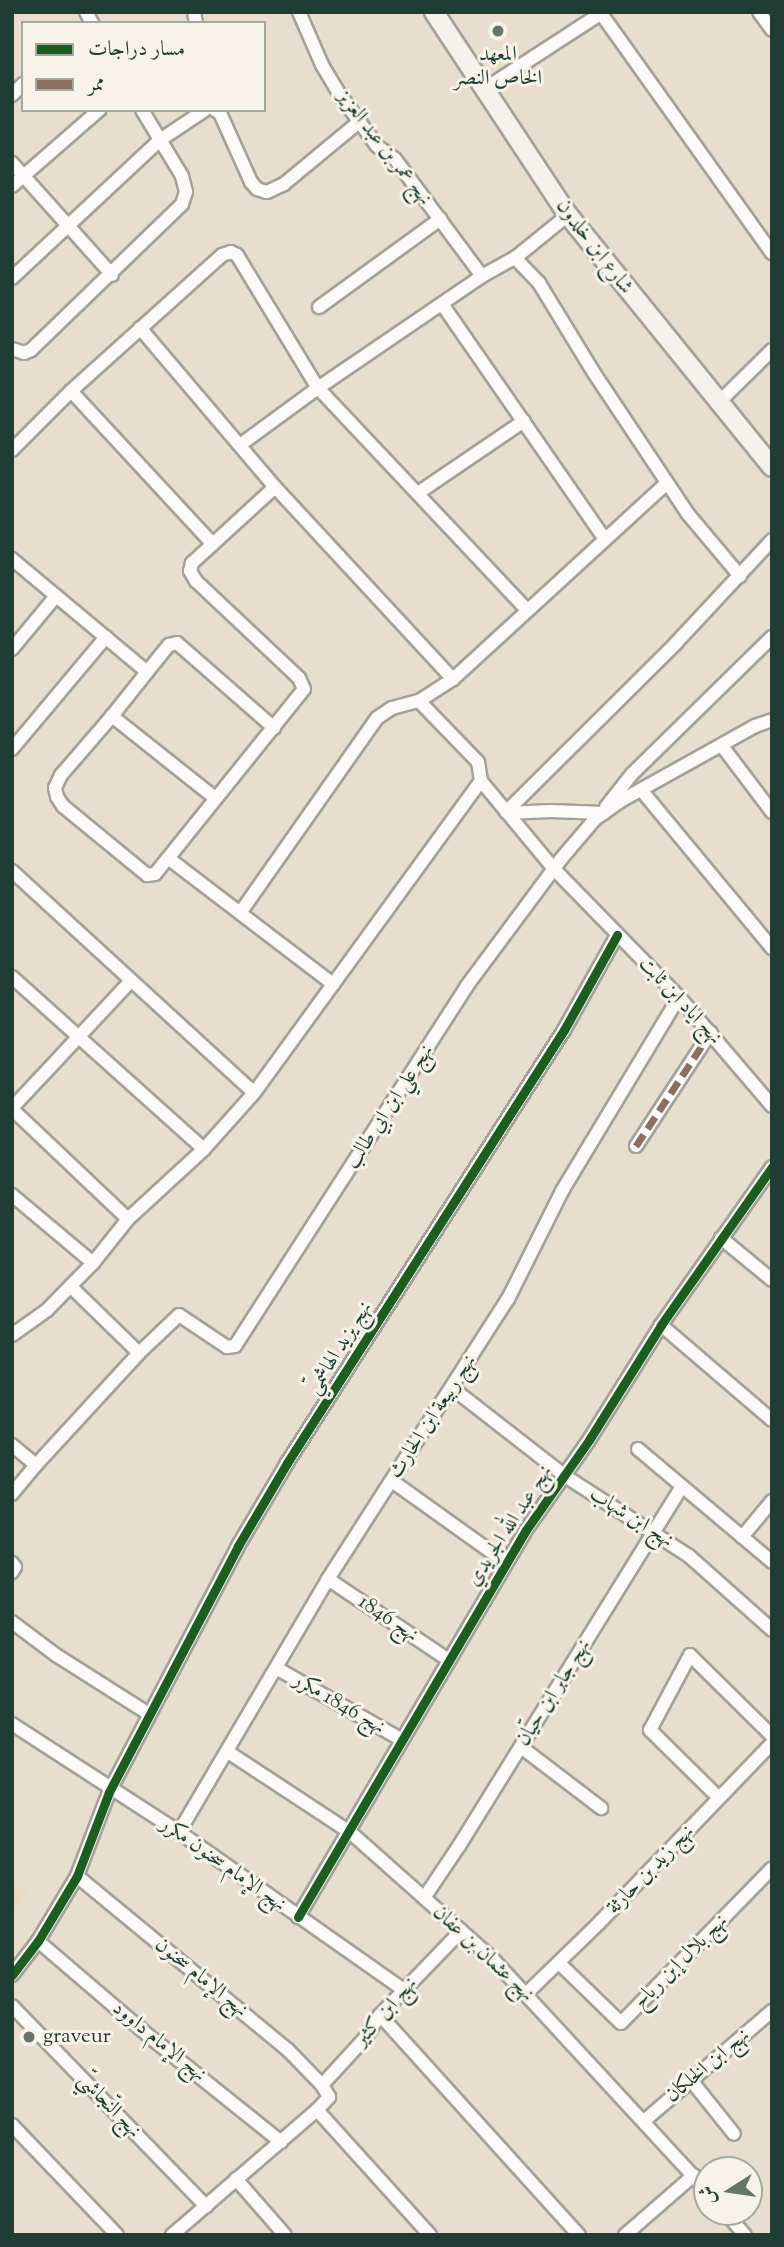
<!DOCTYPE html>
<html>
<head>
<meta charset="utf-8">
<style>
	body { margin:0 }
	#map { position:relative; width:784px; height:2247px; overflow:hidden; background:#e7decf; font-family:"Sorts Mill Goudy",Amiri,serif }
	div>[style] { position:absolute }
	.built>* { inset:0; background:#e9dbc3 }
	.roads { filter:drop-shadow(2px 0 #a3a299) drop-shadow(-2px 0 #a3a299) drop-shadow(0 2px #a3a299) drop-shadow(0 -2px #a3a299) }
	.street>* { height:12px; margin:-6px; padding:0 6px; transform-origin:6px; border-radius:6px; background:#fbfaf8 }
	.secondary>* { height:18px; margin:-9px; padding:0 9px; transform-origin:9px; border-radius:9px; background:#f5f2ee }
	.quiet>* { height:7px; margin-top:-3.5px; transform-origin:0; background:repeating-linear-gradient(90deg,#8d6e63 0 14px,transparent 0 21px) }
	.cycleway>* { height:9px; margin:-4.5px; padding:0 4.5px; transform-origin:4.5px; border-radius:4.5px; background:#1b5e20 }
	.dots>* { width:19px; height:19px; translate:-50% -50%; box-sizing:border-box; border:4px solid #f7f3e8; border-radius:50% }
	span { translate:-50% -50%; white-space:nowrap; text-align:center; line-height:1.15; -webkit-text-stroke:6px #f7f3e8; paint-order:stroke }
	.poi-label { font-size:21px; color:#1f3d34 }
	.left { translate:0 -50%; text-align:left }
	.street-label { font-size:21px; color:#1f3d34 }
	.frame { position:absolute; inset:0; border:14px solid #1f3d34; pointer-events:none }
	.legend { position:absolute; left:21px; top:21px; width:245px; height:91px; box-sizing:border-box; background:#f7f3e8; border:2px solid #a1aaa0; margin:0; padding:9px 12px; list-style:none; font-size:21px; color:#1f3d34 }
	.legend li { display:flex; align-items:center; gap:14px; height:35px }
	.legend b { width:35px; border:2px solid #a1aaa0 }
	.north { position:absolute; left:693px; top:2156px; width:70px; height:70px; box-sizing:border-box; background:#f7f3e8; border:2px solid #a1aaa0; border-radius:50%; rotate:258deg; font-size:19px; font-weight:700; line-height:28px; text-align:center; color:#1f3d34 }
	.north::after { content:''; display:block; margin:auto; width:24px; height:32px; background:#65756a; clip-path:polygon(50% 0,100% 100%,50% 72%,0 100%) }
</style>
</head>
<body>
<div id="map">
	<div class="built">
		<i style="clip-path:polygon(12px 1882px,28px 1893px,12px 1912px)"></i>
	</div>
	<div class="roads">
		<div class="street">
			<i style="left:86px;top:12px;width:13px;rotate:61deg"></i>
			<i style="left:194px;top:12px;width:11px;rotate:80deg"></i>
			<i style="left:299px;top:12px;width:58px;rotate:66.5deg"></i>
			<i style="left:322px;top:65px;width:31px;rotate:59deg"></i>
			<i style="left:338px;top:92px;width:67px;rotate:54.2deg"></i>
			<i style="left:377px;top:146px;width:22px;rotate:36deg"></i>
			<i style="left:395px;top:159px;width:146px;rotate:53.4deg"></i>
			<i style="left:600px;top:12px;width:296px;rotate:54.5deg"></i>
			<i style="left:759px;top:12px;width:22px;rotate:54deg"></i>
			<i style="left:483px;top:90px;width:143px;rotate:-33deg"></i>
			<i style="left:12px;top:95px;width:16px;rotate:-45deg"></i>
			<i style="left:215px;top:110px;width:6px;rotate:31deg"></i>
			<i style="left:220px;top:113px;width:76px;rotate:65.8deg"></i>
			<i style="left:251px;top:182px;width:9px;rotate:49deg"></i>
			<i style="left:257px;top:189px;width:10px;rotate:17deg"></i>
			<i style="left:267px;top:192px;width:19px;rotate:-25deg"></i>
			<i style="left:284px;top:184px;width:97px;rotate:-39.6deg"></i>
			<i style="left:12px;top:163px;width:150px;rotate:48.2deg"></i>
			<i style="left:12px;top:186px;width:116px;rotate:-41.1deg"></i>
			<i style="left:515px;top:258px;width:35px;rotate:46deg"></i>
			<i style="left:539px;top:283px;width:105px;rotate:58.6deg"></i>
			<i style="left:594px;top:373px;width:169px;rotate:56.3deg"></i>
			<i style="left:688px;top:514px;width:81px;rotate:50deg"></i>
			<i style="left:12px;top:278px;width:202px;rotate:-43deg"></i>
			<i style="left:160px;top:140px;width:54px;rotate:-33.7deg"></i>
			<i style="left:442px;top:304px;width:285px;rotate:55.3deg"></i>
			<i style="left:319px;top:307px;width:150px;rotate:-36deg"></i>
			<i style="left:140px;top:328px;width:209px;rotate:49.7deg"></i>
			<i style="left:275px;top:487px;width:262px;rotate:47.2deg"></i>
			<i style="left:12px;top:349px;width:13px;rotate:18deg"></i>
			<i style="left:24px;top:353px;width:8px;rotate:-23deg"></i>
			<i style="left:31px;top:350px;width:210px;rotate:-44deg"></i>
			<i style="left:182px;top:204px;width:13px;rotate:-72deg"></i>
			<i style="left:186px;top:192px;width:16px;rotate:-104deg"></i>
			<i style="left:182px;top:176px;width:77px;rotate:-121.2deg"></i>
			<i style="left:71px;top:391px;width:207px;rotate:47.2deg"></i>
			<i style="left:717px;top:404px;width:77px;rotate:-44.5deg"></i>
			<i style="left:240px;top:445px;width:97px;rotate:-36.2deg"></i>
			<i style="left:318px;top:388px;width:199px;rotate:-34.3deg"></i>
			<i style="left:482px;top:276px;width:38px;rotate:-29deg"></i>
			<i style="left:515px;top:258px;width:68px;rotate:-39.1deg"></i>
			<i style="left:12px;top:450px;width:83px;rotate:-45deg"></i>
			<i style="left:71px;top:391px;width:203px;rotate:-42deg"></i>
			<i style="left:222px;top:255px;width:9px;rotate:-18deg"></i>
			<i style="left:231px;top:252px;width:7px;rotate:27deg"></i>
			<i style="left:237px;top:255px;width:156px;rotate:58.7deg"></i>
			<i style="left:318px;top:388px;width:303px;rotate:46.7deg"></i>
			<i style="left:275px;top:487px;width:113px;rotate:137.5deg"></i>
			<i style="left:192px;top:563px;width:8px;rotate:104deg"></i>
			<i style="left:190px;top:571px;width:12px;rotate:59deg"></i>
			<i style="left:196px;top:581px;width:141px;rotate:43.3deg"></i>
			<i style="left:299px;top:678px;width:12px;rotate:66deg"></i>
			<i style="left:304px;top:689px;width:217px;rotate:128.8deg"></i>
			<i style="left:168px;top:858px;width:208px;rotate:37.4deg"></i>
			<i style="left:418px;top:493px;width:128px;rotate:-34.2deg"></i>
			<i style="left:12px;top:559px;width:176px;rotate:39.9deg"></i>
			<i style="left:12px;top:649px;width:69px;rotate:-50.3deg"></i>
			<i style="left:419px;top:701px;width:40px;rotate:-32.9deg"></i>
			<i style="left:453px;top:679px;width:290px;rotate:-42.5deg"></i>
			<i style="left:112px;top:716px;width:78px;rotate:130.8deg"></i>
			<i style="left:61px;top:775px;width:14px;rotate:115deg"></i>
			<i style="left:55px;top:788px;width:9px;rotate:77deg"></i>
			<i style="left:57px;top:797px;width:11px;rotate:56deg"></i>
			<i style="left:63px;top:806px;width:109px;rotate:39.4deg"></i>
			<i style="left:147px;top:875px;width:8px;rotate:-7deg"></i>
			<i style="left:155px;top:874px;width:21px;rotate:-51deg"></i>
			<i style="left:722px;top:746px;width:83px;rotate:52.9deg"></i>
			<i style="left:12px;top:749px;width:146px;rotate:-50deg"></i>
			<i style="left:642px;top:791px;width:204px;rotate:50.4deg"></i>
			<i style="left:215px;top:798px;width:132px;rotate:-141.5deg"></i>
			<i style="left:112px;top:716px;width:56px;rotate:-51.5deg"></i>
			<i style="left:147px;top:672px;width:35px;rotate:-51deg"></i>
			<i style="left:169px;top:645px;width:8px;rotate:-14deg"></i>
			<i style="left:177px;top:643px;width:129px;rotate:41.2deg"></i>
			<i style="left:606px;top:807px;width:42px;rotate:-51.8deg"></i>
			<i style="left:632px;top:774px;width:196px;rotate:-44.4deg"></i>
			<i style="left:506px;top:812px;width:240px;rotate:-44.8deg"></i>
			<i style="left:676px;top:643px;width:141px;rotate:-47deg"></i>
			<i style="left:508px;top:813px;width:43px;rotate:-2.7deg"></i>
			<i style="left:551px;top:811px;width:53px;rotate:2.2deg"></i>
			<i style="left:12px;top:871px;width:328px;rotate:42.5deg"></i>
			<i style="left:240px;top:913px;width:238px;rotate:-54.9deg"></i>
			<i style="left:377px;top:718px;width:18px;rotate:-34deg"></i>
			<i style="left:392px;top:708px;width:28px;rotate:-15deg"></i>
			<i style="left:419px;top:701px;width:85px;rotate:46deg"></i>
			<i style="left:478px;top:762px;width:19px;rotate:81deg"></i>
			<i style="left:481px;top:781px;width:114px;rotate:50.3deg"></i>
			<i style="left:554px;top:869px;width:179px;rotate:45.7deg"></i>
			<i style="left:679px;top:997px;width:143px;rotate:49.5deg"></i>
			<i style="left:12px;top:977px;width:258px;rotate:41.9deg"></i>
			<i style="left:12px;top:1108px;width:174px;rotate:-46.9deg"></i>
			<i style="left:12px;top:1109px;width:160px;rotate:43.5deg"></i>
			<i style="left:636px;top:1146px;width:136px;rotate:-56.7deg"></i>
			<i style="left:12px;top:1195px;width:106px;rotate:40deg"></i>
			<i style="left:721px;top:1238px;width:66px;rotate:39.5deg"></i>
			<i style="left:661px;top:1325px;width:146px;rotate:40.6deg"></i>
			<i style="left:12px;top:1335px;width:43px;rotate:-35.5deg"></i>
			<i style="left:47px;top:1310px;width:66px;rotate:-45.6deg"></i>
			<i style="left:93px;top:1263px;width:56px;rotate:-51.5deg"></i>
			<i style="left:128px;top:1219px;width:103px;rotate:-42.6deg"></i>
			<i style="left:204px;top:1149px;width:75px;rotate:-48.2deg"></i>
			<i style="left:254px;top:1093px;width:386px;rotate:-54deg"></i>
			<i style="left:139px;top:1353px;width:55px;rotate:-43.5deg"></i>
			<i style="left:179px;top:1315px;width:58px;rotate:33.7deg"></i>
			<i style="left:227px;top:1347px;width:8px;rotate:-7deg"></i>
			<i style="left:235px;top:1346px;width:427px;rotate:-57.2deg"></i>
			<i style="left:466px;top:987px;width:159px;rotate:-53.4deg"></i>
			<i style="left:561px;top:859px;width:52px;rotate:-49.6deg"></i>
			<i style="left:595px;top:819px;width:35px;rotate:-35deg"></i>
			<i style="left:624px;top:799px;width:150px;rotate:-29.1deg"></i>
			<i style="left:755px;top:726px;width:18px;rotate:-19deg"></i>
			<i style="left:452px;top:1388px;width:143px;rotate:37.9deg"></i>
			<i style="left:565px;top:1476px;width:148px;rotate:32.8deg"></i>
			<i style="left:689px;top:1556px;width:111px;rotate:41.7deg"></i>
			<i style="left:12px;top:1445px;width:31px;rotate:40deg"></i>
			<i style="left:36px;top:1465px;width:38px;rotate:130deg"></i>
			<i style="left:638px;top:1449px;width:175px;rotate:40.1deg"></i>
			<i style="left:36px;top:1465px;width:152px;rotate:-47.4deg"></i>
			<i style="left:139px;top:1353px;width:96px;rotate:-135.8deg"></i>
			<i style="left:392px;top:1481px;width:139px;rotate:35.6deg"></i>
			<i style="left:742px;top:1537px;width:47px;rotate:-50.2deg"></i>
			<i style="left:12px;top:1563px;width:5px;rotate:53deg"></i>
			<i style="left:15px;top:1567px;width:6px;rotate:121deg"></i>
			<i style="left:328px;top:1579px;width:143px;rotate:33.9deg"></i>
			<i style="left:12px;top:1622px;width:55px;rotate:36.9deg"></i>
			<i style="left:56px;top:1655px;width:110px;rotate:32.4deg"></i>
			<i style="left:278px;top:1669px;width:141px;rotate:29.8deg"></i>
			<i style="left:12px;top:1724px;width:199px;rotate:32.9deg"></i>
			<i style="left:179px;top:1832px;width:275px;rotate:35.1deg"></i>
			<i style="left:521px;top:1747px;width:101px;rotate:37.3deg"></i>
			<i style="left:228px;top:1752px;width:146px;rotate:33.3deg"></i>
			<i style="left:350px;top:1832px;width:190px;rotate:41.6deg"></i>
			<i style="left:492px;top:1958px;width:317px;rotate:47.3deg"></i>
			<i style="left:719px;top:1798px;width:97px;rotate:-135.4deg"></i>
			<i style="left:650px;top:1730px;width:85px;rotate:-61.9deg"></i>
			<i style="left:690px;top:1655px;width:115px;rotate:44.6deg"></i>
			<i style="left:179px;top:1832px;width:294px;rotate:-59.5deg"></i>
			<i style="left:328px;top:1579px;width:333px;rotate:-57.3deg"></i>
			<i style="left:508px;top:1299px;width:121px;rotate:-63.4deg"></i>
			<i style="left:562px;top:1191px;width:227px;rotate:-58.9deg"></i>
			<i style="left:77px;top:1876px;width:272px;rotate:39.5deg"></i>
			<i style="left:287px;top:2049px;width:50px;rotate:45.8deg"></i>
			<i style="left:424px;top:1898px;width:63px;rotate:-56.1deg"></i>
			<i style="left:459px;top:1846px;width:423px;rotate:-58.2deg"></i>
			<i style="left:298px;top:1917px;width:449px;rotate:-59.5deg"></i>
			<i style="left:526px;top:1530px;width:110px;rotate:-55deg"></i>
			<i style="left:589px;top:1440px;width:136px;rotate:-57.9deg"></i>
			<i style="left:661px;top:1325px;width:193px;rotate:-54.9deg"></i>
			<i style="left:38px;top:1941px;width:148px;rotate:40.6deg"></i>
			<i style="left:150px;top:2037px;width:168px;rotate:38.7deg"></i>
			<i style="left:559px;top:1963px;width:86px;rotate:44.1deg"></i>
			<i style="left:621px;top:2023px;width:216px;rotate:-45.7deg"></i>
			<i style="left:12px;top:1975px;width:43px;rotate:-52.6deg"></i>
			<i style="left:38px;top:1941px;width:76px;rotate:-59deg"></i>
			<i style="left:77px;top:1876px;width:90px;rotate:-69.1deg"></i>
			<i style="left:109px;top:1792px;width:278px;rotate:-62.3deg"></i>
			<i style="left:238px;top:1546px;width:96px;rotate:-59.4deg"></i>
			<i style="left:287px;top:1463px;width:514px;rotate:-57.39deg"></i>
			<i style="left:564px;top:1030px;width:109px;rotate:-60.8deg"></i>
			<i style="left:527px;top:1993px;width:99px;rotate:-44.2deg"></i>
			<i style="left:598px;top:1924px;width:251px;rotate:-46.1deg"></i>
			<i style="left:12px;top:2006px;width:279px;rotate:45.9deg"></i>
			<i style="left:380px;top:2015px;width:297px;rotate:47.9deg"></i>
			<i style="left:690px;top:2079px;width:70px;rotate:51.3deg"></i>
			<i style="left:317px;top:2110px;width:169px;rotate:47.9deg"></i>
			<i style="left:644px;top:2121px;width:169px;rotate:-40.7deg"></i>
			<i style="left:12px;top:2125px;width:152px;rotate:46.3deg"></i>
			<i style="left:236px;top:2179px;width:74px;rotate:48.8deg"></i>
			<i style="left:725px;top:2212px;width:30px;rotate:49deg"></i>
			<i style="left:172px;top:2235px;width:191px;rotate:-40.8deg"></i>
			<i style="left:317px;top:2110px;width:18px;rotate:-47deg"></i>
			<i style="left:329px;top:2097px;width:14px;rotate:-120deg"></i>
			<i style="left:322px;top:2085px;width:64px;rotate:-47.5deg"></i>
			<i style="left:365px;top:2038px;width:27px;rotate:-57deg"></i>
			<i style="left:380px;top:2015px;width:117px;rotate:-46deg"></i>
			<i style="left:625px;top:2235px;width:91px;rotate:-41deg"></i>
		</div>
		<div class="secondary">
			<i style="left:434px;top:12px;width:243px;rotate:56.6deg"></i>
			<i style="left:568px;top:215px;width:324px;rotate:51deg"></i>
		</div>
	</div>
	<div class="quiet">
		<i style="left:636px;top:1146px;width:136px;rotate:-56.7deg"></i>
	</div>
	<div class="cycleway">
		<i style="left:298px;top:1917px;width:449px;rotate:-59.5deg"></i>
		<i style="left:526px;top:1530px;width:110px;rotate:-55deg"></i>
		<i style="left:589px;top:1440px;width:136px;rotate:-57.9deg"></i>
		<i style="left:661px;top:1325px;width:193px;rotate:-54.9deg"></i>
		<i style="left:12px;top:1975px;width:43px;rotate:-52.6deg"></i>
		<i style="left:38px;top:1941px;width:76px;rotate:-59deg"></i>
		<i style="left:77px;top:1876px;width:90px;rotate:-69.1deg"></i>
		<i style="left:109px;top:1792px;width:278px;rotate:-62.3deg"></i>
		<i style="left:238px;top:1546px;width:96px;rotate:-59.4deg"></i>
		<i style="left:287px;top:1463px;width:514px;rotate:-57.39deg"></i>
		<i style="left:564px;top:1030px;width:109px;rotate:-60.8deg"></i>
	</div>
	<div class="dots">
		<i style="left:498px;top:31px;background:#65756a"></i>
		<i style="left:29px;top:2037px;background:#65756a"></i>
	</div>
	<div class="poi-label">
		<span style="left:498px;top:67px">المعهد<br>الخاص النصر</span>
		<span class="left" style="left:43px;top:2037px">graveur</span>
	</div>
	<div class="street-label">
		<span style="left:384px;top:148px;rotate:52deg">نهج عمر بن عبد العزيز</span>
		<span style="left:594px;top:247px;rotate:53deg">شارع ابن خلدون</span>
		<span style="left:680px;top:1001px;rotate:47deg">نهج اياد ابن ثابت</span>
		<span style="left:390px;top:1107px;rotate:-57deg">نهج علي ابن ابي طالب</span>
		<span style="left:340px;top:1348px;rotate:-58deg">نهج يزيد الهاشميّ</span>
		<span style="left:433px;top:1417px;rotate:-57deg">نهج ربيعة ابن الحارث</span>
		<span style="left:631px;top:1518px;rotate:32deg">نهج ابن شهاب</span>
		<span style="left:510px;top:1526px;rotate:-57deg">نهج عبد الله الجريدي</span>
		<span style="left:388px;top:1619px;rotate:34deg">نهج 1846</span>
		<span style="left:554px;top:1693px;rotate:-58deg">نهج جابر ابن حيّان</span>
		<span style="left:339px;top:1704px;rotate:30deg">نهج 1846 مكرر</span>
		<span style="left:223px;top:1865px;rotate:35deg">نهج الإمام سحنون مكرر</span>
		<span style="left:651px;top:1870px;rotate:-46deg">نهج زيد بن حارثة</span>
		<span style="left:483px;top:1954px;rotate:43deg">نهج عثمان بن عفان</span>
		<span style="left:681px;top:1962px;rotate:-45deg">نهج بلال إبن رباح</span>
		<span style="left:201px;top:1978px;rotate:39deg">نهج الإمام سحنون</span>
		<span style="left:386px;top:2012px;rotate:-49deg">نهج ابن كثير</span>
		<span style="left:159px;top:2042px;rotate:39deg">نهج الإمام داوود</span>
		<span style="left:708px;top:2066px;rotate:-40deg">نهج ابن الخلكان</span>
		<span style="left:109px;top:2106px;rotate:46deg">نهج النّجاشيّ</span>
	</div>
	<div class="frame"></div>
	<ul class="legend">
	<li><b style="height:9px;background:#1b5e20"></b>مسار دراجات</li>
	<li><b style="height:9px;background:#8d6e63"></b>ممر</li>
	</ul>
	<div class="north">ش</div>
</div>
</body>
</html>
